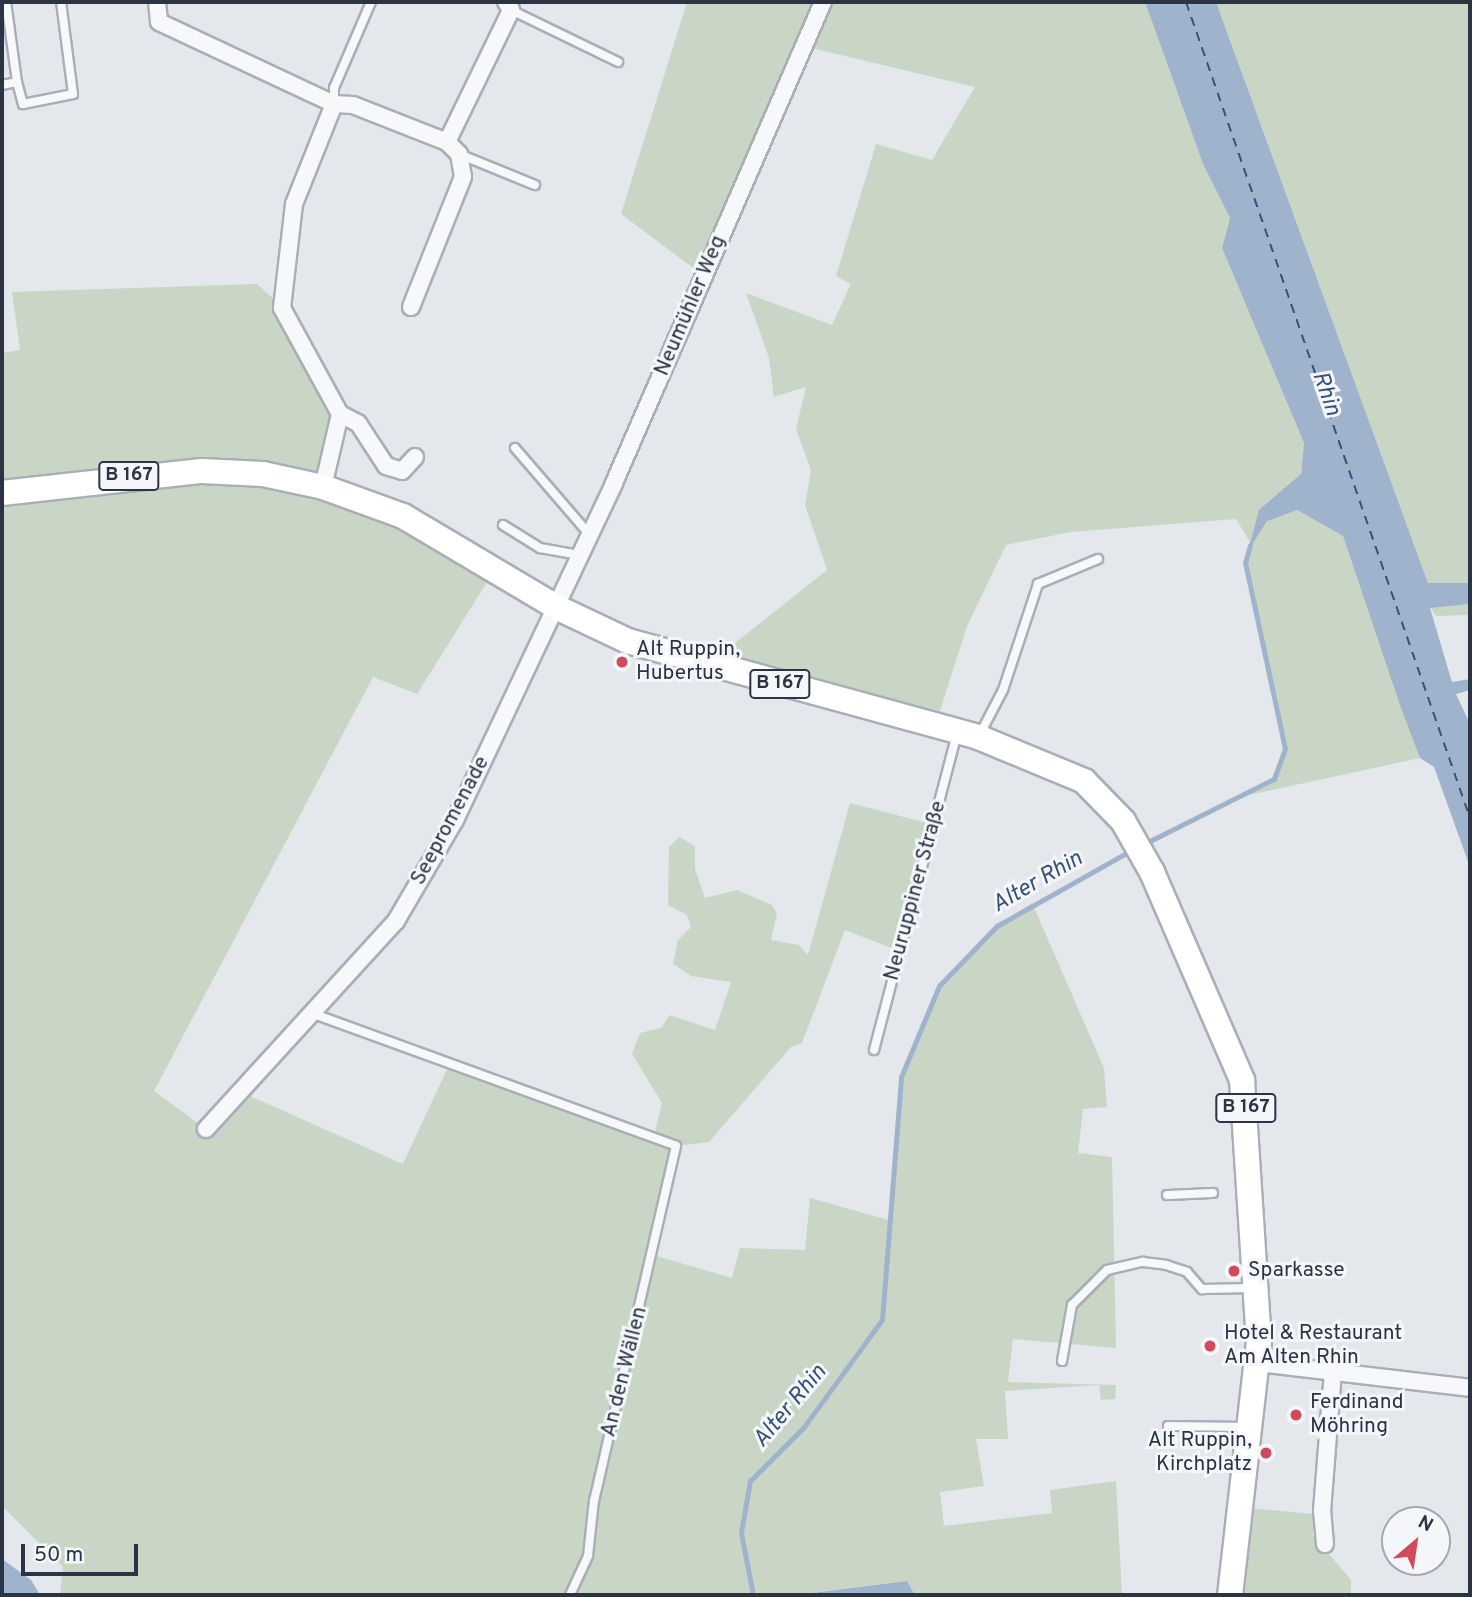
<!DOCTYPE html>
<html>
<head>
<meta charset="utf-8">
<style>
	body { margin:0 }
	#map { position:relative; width:1472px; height:1597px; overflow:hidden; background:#e4e7ec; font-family:Overpass,sans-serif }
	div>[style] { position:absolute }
	.green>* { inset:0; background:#c9d6c5 }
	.water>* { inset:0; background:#9fb4cc }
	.stream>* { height:4.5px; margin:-2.25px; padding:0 2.25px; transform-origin:2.25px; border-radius:2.25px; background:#9fb4cc }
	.ferry>* { height:2px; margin-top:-1px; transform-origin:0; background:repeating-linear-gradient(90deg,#34527a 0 9px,transparent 0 16px) }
	.roads { filter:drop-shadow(2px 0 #a9aeb7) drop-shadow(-2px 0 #a9aeb7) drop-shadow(0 2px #a9aeb7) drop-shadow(0 -2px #a9aeb7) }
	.lane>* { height:8px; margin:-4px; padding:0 4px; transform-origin:4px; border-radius:4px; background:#f7f8fa }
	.street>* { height:16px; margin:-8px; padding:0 8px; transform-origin:8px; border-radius:8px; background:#f7f8fa }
	.primary>* { height:24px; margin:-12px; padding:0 12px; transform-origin:12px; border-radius:12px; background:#fff }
	.dots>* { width:19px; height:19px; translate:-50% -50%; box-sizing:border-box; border:4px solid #f4f6f9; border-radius:50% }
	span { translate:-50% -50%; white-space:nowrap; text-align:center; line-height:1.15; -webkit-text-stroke:6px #f4f6f9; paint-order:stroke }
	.shield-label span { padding:2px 5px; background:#f4f6f9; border:2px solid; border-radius:5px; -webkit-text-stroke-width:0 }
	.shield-label { font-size:19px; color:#2b3445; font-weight:700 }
	.street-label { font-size:21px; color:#2b3445 }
	.poi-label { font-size:21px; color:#2b3445 }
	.left { translate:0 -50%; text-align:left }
	.right { translate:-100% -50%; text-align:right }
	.water-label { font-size:23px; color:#34527a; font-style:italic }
	.frame { position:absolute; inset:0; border:4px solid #2b3445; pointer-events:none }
	.north { position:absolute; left:1381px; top:1506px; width:70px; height:70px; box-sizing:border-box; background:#f4f6f9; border:2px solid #a4a8b1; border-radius:50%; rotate:29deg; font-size:19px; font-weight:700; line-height:28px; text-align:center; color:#2b3445 }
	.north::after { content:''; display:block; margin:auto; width:24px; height:32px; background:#d1495b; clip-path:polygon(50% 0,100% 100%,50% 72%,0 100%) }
	.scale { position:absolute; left:21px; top:1544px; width:117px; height:32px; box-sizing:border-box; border:4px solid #2b3445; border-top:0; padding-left:9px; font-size:21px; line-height:24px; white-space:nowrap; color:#2b3445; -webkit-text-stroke:5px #f4f6f9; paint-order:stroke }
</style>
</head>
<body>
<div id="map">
	<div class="green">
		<i style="clip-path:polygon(687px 2px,1145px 2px,1203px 164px,1230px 218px,1222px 248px,1304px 443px,1301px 474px,1280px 494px,1267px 520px,1297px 510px,1343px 536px,1420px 758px,1244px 796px,1274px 779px,1285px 749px,1245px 564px,1250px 542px,1236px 519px,1071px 532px,1006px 545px,967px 626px,940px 711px,720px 655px,827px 570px,805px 505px,811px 470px,796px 429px,806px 387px,774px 397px,769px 358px,746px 293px,832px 325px,851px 284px,836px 276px,876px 144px,932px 160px,975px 87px,803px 46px,700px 273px,621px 214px)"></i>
		<i style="clip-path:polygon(1216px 2px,1470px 2px,1470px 583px,1428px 583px)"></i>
		<i style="clip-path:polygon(257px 284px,279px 304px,334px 404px,337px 427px,311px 491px,360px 509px,489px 579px,417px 694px,373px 677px,154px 1091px,206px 1129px,241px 1092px,403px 1164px,448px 1067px,653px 1140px,662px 1103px,632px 1054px,640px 1033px,661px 1028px,670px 1015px,715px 1030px,731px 982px,691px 976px,673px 964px,678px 940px,691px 927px,687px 915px,668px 905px,669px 847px,679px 837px,695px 846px,695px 869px,705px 898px,737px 890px,772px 905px,777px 914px,771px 940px,799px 945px,808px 955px,850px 803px,935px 825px,899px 951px,845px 930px,802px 1043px,791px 1047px,709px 1142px,676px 1146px,653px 1255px,732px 1278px,740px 1248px,805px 1250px,810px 1198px,892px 1221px,901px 1077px,939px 986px,997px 926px,1032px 903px,1104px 1068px,1107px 1107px,1083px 1109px,1078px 1153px,1112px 1157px,1116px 1348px,1013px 1339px,1008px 1382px,1116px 1385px,1115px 1399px,1101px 1400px,1099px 1385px,1005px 1391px,1008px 1439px,976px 1439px,984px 1486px,940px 1492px,944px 1526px,1052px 1513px,1050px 1490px,1116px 1481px,1122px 1595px,915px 1595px,907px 1581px,795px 1595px,60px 1595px,63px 1567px,2px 1506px,2px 353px,20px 350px,12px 292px)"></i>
		<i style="clip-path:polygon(1470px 604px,1470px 615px,1436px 616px,1430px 607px)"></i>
		<i style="clip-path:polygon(1237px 1507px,1314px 1514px,1313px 1535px,1351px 1580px,1351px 1595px,1230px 1595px)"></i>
	</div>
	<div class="water">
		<i style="clip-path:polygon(1145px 2px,1216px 2px,1428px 583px,1470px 583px,1470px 604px,1430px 608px,1452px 682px,1470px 679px,1470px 690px,1456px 694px,1470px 724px,1470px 867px,1434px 767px,1420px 758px,1400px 705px,1343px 536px,1297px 510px,1267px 521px,1248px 551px,1259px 510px,1301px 474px,1304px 443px,1222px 248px,1230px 218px,1203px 164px)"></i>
		<i style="clip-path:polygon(2px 1559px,31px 1580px,40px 1595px,2px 1595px)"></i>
		<i style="clip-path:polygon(907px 1581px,915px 1595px,795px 1595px,820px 1592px)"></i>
	</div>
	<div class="stream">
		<i style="left:1146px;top:843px;width:143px;rotate:-26.6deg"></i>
		<i style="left:1274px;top:779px;width:32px;rotate:-70deg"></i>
		<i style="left:1285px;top:749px;width:190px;rotate:-102.1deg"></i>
		<i style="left:1245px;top:563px;width:18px;rotate:-74deg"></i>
		<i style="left:753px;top:1595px;width:63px;rotate:-101deg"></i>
		<i style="left:741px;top:1533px;width:53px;rotate:-80.2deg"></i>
		<i style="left:750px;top:1481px;width:76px;rotate:-45deg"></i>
		<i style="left:804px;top:1427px;width:132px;rotate:-53.9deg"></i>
		<i style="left:882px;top:1320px;width:244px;rotate:-85.5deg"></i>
		<i style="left:901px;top:1077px;width:99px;rotate:-67.3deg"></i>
		<i style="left:939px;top:986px;width:83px;rotate:-46deg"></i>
		<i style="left:997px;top:926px;width:155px;rotate:-29.4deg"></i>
	</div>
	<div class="ferry">
		<i style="left:1186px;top:2px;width:864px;rotate:70.81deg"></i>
	</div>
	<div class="roads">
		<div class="lane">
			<i style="left:511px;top:10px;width:119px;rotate:25.9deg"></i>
			<i style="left:17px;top:82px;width:23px;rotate:75deg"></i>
			<i style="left:23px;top:104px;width:51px;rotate:-11.3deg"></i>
			<i style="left:73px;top:94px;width:93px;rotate:-97.4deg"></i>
			<i style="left:2px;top:85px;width:15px;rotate:-11deg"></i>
			<i style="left:17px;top:82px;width:81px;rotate:-97.8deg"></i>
			<i style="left:334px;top:103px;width:15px;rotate:-90deg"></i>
			<i style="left:334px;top:88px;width:94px;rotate:-66.7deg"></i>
			<i style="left:459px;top:154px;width:82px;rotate:22.2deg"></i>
			<i style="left:515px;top:448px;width:113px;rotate:49.3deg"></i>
			<i style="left:503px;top:525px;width:44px;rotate:31.9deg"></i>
			<i style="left:540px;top:548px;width:40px;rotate:10deg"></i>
			<i style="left:980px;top:734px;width:50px;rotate:-62.4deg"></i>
			<i style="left:1003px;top:690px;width:112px;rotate:-71.7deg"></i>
			<i style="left:1038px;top:584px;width:65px;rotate:-22.6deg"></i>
			<i style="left:314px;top:1014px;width:385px;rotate:20deg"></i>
			<i style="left:676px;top:1146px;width:363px;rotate:103deg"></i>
			<i style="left:594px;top:1500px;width:56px;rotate:96.1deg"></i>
			<i style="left:588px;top:1556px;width:43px;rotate:114.8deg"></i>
			<i style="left:874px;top:1050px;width:327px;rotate:-75.3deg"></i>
			<i style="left:1167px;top:1195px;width:46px;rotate:-2.5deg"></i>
			<i style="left:1062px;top:1361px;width:57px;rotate:-79.9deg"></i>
			<i style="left:1072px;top:1305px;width:49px;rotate:-45deg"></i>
			<i style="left:1107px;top:1270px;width:37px;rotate:-13deg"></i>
			<i style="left:1143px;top:1262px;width:23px;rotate:7deg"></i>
			<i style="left:1166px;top:1265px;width:22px;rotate:18deg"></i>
			<i style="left:1187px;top:1272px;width:23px;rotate:49deg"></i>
			<i style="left:1202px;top:1289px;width:51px;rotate:-1.1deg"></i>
			<i style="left:1168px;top:1426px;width:78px;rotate:0.7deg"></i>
		</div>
		<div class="street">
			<i style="left:157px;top:2px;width:20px;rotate:84deg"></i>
			<i style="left:159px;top:22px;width:193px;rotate:25.1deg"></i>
			<i style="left:334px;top:104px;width:19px;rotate:3deg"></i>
			<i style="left:353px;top:105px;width:101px;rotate:21.5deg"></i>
			<i style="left:447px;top:142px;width:17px;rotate:45deg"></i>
			<i style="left:459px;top:154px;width:23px;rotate:80deg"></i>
			<i style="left:463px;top:177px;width:140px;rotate:111.8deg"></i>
			<i style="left:447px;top:142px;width:147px;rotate:-64.1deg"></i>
			<i style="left:511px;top:10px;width:9px;rotate:-122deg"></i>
			<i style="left:340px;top:414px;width:20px;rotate:27deg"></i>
			<i style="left:358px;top:423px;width:51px;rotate:56.9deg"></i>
			<i style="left:386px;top:466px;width:17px;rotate:17deg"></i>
			<i style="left:402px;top:471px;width:19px;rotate:-47deg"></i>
			<i style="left:323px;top:487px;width:75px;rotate:-76.9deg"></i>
			<i style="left:340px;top:414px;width:121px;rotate:-118.7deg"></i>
			<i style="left:282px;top:308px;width:105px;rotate:-83.4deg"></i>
			<i style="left:294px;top:204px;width:108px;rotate:-68.2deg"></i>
			<i style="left:206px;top:1129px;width:282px;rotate:-47.6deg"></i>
			<i style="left:396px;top:921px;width:117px;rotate:-59.7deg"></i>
			<i style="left:455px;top:820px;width:373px;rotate:-64.7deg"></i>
			<i style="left:614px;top:483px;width:524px;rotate:-66.51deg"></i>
			<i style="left:1258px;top:1363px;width:213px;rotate:6.7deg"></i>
			<i style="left:1325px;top:1544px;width:33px;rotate:-95deg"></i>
			<i style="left:1322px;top:1511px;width:139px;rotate:-85.5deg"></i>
		</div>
		<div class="primary">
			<i style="left:2px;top:493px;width:201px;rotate:-6.3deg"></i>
			<i style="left:202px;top:471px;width:61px;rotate:2.8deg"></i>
			<i style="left:263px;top:474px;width:61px;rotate:12.2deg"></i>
			<i style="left:323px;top:487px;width:85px;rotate:19.9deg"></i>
			<i style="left:403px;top:516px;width:178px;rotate:30.7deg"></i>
			<i style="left:556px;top:607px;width:80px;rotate:25.3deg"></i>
			<i style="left:628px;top:641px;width:363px;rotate:15.3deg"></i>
			<i style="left:978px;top:737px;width:115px;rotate:22.5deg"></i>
			<i style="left:1084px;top:781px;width:56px;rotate:45.7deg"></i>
			<i style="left:1123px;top:821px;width:59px;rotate:60.4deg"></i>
			<i style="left:1152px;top:872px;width:227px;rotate:66.6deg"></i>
			<i style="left:1242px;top:1080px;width:262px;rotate:86.3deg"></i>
			<i style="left:1259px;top:1341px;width:256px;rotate:96.5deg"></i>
		</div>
	</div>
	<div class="dots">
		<i style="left:622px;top:662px;background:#d1495b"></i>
		<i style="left:1234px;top:1271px;background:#d1495b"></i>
		<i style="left:1210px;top:1346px;background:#d1495b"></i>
		<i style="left:1296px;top:1415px;background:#d1495b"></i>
		<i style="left:1266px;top:1453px;background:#d1495b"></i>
	</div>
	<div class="shield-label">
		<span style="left:129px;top:476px">B 167</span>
		<span style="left:780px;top:684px">B 167</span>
		<span style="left:1246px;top:1108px">B 167</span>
	</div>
	<div class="street-label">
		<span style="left:691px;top:306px;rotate:-67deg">Neumühler Weg</span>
		<span style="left:451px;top:821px;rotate:-62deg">Seepromenade</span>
		<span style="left:916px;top:891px;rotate:-75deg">Neuruppiner Straße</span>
		<span style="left:625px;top:1372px;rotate:-76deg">An den Wällen</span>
	</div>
	<div class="poi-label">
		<span class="left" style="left:636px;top:662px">Alt Ruppin,<br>Hubertus</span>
		<span class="left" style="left:1248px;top:1271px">Sparkasse</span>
		<span class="left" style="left:1224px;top:1346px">Hotel &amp; Restaurant<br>Am Alten Rhin</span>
		<span class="left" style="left:1310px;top:1415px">Ferdinand<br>Möhring</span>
		<span class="right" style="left:1252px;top:1453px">Alt Ruppin,<br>Kirchplatz</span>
	</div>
	<div class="water-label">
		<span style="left:1325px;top:394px;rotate:71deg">Rhin</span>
		<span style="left:1038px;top:883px;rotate:-30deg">Alter Rhin</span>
		<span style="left:791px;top:1407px;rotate:-50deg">Alter Rhin</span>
	</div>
	<div class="frame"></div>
	<div class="north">N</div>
	<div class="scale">50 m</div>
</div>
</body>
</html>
